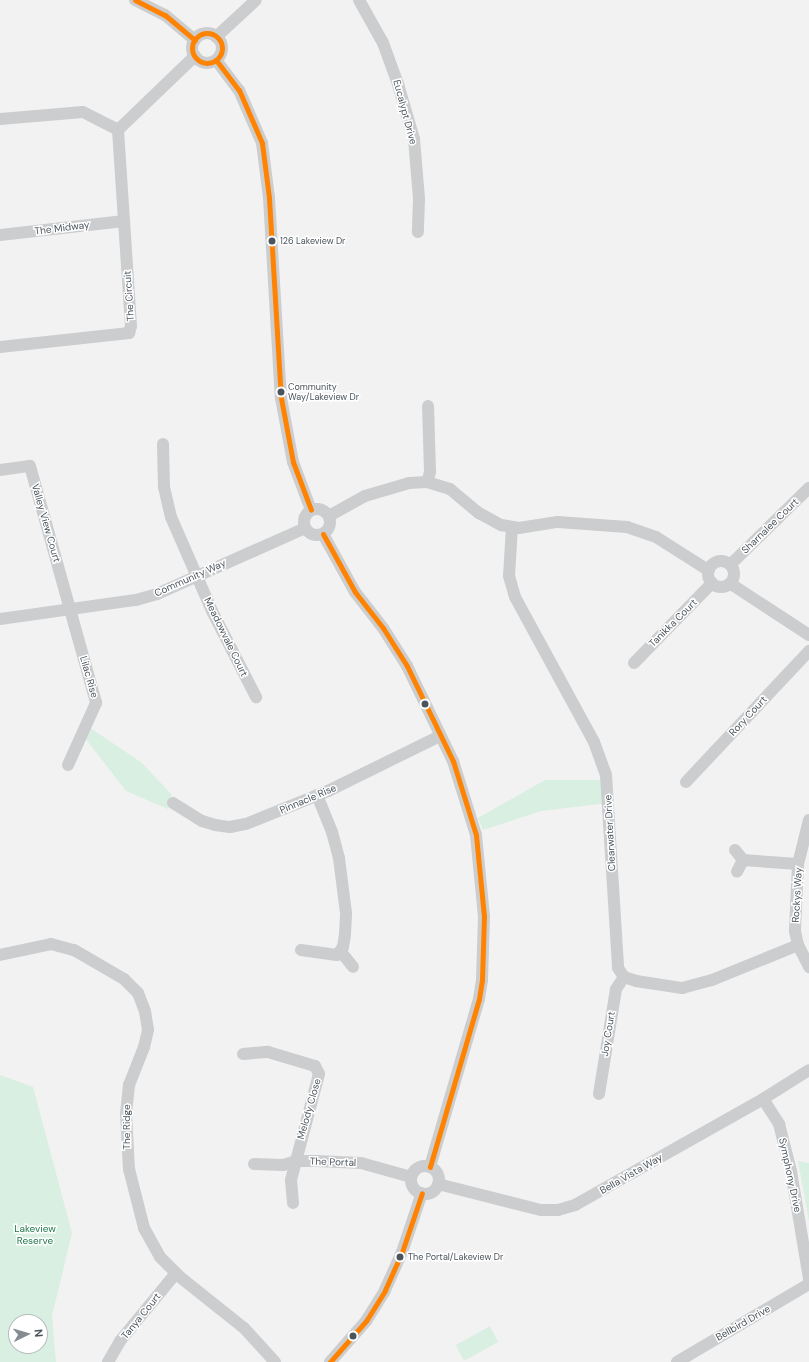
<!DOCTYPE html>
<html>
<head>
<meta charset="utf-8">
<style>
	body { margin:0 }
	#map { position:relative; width:809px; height:1362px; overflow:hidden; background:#f2f2f2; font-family:"DM Sans",sans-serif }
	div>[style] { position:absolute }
	.green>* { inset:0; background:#d8efe1 }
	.minor>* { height:12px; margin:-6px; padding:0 6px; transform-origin:6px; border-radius:6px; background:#cccdcf }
	.minor>.ring { margin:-6px; padding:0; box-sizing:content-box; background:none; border:12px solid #cccdcf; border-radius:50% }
	.bus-1>* { height:5px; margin:-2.5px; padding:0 2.5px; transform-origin:2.5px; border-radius:2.5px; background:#ff8200 }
	.bus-1>.ring { margin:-2.5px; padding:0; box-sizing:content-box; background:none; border:5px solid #ff8200; border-radius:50% }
	.dots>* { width:11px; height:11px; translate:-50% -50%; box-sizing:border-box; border:2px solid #fff; border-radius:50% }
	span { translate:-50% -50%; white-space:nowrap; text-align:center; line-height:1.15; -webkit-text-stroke:3px #fff; paint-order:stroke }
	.bus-label { font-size:9px; color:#4a545d }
	.left { translate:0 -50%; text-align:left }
	.street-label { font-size:10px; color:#4a545d }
	.park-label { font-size:10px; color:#1f794c }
	.north { position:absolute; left:8px; top:1314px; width:40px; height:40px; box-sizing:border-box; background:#fff; border:1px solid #b7bbbe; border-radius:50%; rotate:85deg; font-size:11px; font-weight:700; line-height:16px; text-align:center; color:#4a545d }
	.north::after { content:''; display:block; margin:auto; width:14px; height:18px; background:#858b91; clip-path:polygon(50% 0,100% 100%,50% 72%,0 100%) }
</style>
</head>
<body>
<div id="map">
	<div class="green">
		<i style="clip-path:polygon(89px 727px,142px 763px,172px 795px,168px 809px,126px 791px,85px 738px)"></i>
		<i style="clip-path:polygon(545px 780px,603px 780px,608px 803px,541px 811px,483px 830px,478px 818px)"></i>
		<i style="clip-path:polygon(evenodd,0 1075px,33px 1087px,72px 1233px,52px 1316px,56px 1362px,0 1362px,0 1075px,16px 1322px,40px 1322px,40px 1346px,16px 1346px,16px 1322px)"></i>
		<i style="clip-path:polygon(798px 1161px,809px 1163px,809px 1221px)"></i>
		<i style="clip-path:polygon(490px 1326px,498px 1342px,464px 1361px,456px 1345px)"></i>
	</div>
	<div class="minor">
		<i style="left:135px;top:0;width:34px;rotate:27deg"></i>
		<i style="left:165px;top:15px;width:39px;rotate:40deg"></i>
		<i style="left:359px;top:0;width:49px;rotate:60.8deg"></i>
		<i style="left:383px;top:43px;width:44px;rotate:69.9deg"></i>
		<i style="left:398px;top:84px;width:57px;rotate:73.8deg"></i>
		<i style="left:414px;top:139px;width:60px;rotate:85.2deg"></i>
		<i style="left:419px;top:199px;width:33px;rotate:92deg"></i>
		<i class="ring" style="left:192px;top:33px;width:18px;height:18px"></i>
		<i style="left:216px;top:37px;width:54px;rotate:-42.8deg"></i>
		<i style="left:216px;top:60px;width:38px;rotate:53deg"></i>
		<i style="left:239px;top:90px;width:58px;rotate:66.5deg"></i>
		<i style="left:262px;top:143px;width:55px;rotate:82.7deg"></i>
		<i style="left:269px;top:198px;width:200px;rotate:86.6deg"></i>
		<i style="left:281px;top:398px;width:65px;rotate:79.4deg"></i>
		<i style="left:293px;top:462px;width:51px;rotate:69.4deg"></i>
		<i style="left:0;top:119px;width:83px;rotate:-4.8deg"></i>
		<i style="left:83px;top:112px;width:39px;rotate:27deg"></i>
		<i style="left:0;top:235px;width:125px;rotate:-6.4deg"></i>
		<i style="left:0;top:347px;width:130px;rotate:-6.2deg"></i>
		<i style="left:129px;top:333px;width:7px;rotate:-74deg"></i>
		<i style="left:131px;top:326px;width:196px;rotate:-93.8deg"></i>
		<i style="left:118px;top:130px;width:107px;rotate:-43.9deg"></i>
		<i style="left:163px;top:444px;width:43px;rotate:88.7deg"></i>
		<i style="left:164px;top:487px;width:31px;rotate:77deg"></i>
		<i style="left:171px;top:517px;width:103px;rotate:66.4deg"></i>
		<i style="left:212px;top:611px;width:97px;rotate:62.9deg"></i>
		<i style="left:0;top:470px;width:30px;rotate:-8deg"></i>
		<i style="left:30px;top:466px;width:246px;rotate:74.4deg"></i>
		<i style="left:96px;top:703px;width:68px;rotate:114.3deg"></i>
		<i style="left:427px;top:482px;width:10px;rotate:-73deg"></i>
		<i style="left:430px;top:472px;width:66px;rotate:-91.7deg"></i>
		<i class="ring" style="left:304px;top:509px;width:14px;height:14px"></i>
		<i style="left:329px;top:516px;width:41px;rotate:-29.1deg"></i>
		<i style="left:365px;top:496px;width:46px;rotate:-16.5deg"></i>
		<i style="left:409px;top:483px;width:18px;rotate:-3deg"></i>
		<i style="left:427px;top:482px;width:24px;rotate:17deg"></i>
		<i style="left:450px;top:489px;width:38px;rotate:40deg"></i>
		<i style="left:479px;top:513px;width:25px;rotate:29deg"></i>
		<i style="left:501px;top:525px;width:18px;rotate:9deg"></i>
		<i style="left:519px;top:528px;width:39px;rotate:-9deg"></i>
		<i style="left:558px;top:522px;width:69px;rotate:4.1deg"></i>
		<i style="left:627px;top:527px;width:31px;rotate:19deg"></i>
		<i style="left:656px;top:537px;width:62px;rotate:32.4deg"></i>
		<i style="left:512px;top:527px;width:49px;rotate:93.5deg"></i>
		<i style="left:509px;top:576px;width:22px;rotate:74deg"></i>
		<i style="left:515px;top:597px;width:165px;rotate:61.4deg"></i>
		<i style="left:594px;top:742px;width:35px;rotate:70deg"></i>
		<i style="left:606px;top:775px;width:193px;rotate:86.4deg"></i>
		<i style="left:618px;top:968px;width:11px;rotate:56deg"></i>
		<i style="left:624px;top:977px;width:13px;rotate:18deg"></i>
		<i style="left:636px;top:981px;width:47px;rotate:8.7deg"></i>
		<i style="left:682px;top:988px;width:31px;rotate:-15deg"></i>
		<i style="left:712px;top:980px;width:93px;rotate:-22.1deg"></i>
		<i style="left:323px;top:534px;width:66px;rotate:61.1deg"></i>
		<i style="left:355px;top:592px;width:46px;rotate:52.1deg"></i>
		<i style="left:383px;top:628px;width:45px;rotate:57.7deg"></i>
		<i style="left:407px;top:666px;width:106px;rotate:64.2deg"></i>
		<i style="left:453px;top:761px;width:77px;rotate:72.7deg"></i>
		<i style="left:476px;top:835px;width:81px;rotate:84.4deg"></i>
		<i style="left:484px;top:916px;width:64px;rotate:91.8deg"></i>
		<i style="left:482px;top:980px;width:19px;rotate:99deg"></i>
		<i style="left:479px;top:999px;width:175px;rotate:106.3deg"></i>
		<i class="ring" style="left:708px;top:561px;width:14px;height:14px"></i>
		<i style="left:731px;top:564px;width:109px;rotate:-44.3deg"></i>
		<i style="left:731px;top:584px;width:93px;rotate:33.2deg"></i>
		<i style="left:0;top:619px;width:137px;rotate:-8deg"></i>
		<i style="left:136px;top:600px;width:22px;rotate:-16deg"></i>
		<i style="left:157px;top:594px;width:162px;rotate:-24deg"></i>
		<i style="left:634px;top:663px;width:112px;rotate:-45.7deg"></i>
		<i style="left:686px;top:782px;width:180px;rotate:-46.8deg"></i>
		<i style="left:173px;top:803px;width:34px;rotate:32deg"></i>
		<i style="left:202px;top:821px;width:14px;rotate:17deg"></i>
		<i style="left:215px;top:825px;width:15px;rotate:8deg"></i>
		<i style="left:230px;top:827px;width:16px;rotate:-11deg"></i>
		<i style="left:246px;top:824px;width:88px;rotate:-21.9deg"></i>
		<i style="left:328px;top:791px;width:125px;rotate:-26.2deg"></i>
		<i style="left:809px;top:820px;width:45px;rotate:104deg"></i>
		<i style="left:798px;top:864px;width:67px;rotate:92.6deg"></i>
		<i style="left:795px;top:931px;width:14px;rotate:78deg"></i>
		<i style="left:798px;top:945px;width:25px;rotate:63deg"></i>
		<i style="left:735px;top:850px;width:13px;rotate:51deg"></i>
		<i style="left:743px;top:860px;width:13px;rotate:117deg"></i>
		<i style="left:743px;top:860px;width:55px;rotate:4.2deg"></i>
		<i style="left:301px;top:950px;width:36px;rotate:8deg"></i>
		<i style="left:337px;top:955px;width:10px;rotate:-53deg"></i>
		<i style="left:343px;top:947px;width:13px;rotate:-81deg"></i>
		<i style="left:345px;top:934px;width:21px;rotate:-87deg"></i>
		<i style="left:346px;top:913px;width:55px;rotate:-97.3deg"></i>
		<i style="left:339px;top:858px;width:27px;rotate:-105deg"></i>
		<i style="left:332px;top:832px;width:40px;rotate:-112deg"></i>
		<i style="left:341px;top:952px;width:19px;rotate:51deg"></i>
		<i style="left:0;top:955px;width:52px;rotate:-12.2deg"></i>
		<i style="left:51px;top:944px;width:24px;rotate:15deg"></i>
		<i style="left:74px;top:950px;width:58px;rotate:30.1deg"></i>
		<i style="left:124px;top:979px;width:20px;rotate:45deg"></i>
		<i style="left:138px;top:993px;width:19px;rotate:69deg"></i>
		<i style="left:145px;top:1011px;width:19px;rotate:81deg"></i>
		<i style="left:148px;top:1030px;width:17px;rotate:103deg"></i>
		<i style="left:144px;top:1047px;width:41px;rotate:111.5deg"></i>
		<i style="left:129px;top:1085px;width:29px;rotate:96deg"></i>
		<i style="left:126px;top:1114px;width:55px;rotate:86.9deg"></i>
		<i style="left:129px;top:1169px;width:61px;rotate:75.7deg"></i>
		<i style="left:144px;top:1228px;width:33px;rotate:61deg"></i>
		<i style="left:160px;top:1257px;width:28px;rotate:45deg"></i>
		<i style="left:180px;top:1277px;width:82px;rotate:38.6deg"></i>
		<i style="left:244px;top:1328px;width:46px;rotate:47.6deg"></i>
		<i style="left:243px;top:1054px;width:25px;rotate:-5deg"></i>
		<i style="left:268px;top:1052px;width:49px;rotate:16.6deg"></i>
		<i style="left:315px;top:1066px;width:9px;rotate:63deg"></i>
		<i style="left:319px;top:1074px;width:110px;rotate:104.8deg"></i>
		<i style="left:291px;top:1180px;width:23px;rotate:85deg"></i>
		<i style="left:599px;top:1094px;width:106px;rotate:-80.8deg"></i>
		<i style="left:616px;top:989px;width:14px;rotate:-56deg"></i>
		<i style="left:763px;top:1099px;width:30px;rotate:57deg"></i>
		<i style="left:779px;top:1124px;width:49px;rotate:75.7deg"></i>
		<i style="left:791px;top:1171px;width:109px;rotate:80.5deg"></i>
		<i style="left:254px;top:1164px;width:29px;rotate:2deg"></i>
		<i style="left:283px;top:1165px;width:15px;rotate:-16deg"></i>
		<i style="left:297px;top:1161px;width:19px"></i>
		<i style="left:316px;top:1161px;width:45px;rotate:2.5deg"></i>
		<i style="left:361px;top:1163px;width:52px;rotate:15.6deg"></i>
		<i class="ring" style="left:411px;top:1166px;width:16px;height:16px"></i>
		<i style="left:438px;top:1184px;width:106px;rotate:14.2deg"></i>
		<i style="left:541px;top:1210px;width:17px"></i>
		<i style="left:558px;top:1210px;width:18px;rotate:-16deg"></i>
		<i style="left:575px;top:1205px;width:216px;rotate:-29.4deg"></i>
		<i style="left:763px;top:1099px;width:54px;rotate:-32.2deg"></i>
		<i style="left:108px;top:1362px;width:24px;rotate:-60deg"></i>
		<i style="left:120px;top:1341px;width:88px;rotate:-50.5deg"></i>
		<i style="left:330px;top:1362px;width:55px;rotate:-48.7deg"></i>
		<i style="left:366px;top:1321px;width:36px;rotate:-58deg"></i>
		<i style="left:385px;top:1290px;width:42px;rotate:-65.9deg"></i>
		<i style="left:402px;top:1252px;width:62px;rotate:-71.3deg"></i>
		<i style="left:677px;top:1362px;width:153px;rotate:-30.6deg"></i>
	</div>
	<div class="bus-1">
		<i style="left:135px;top:0;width:34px;rotate:27deg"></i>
		<i style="left:165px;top:15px;width:39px;rotate:40deg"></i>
		<i class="ring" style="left:192px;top:33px;width:25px;height:25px"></i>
		<i style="left:216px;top:60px;width:38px;rotate:53deg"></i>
		<i style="left:239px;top:90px;width:58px;rotate:66.5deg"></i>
		<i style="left:262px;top:143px;width:55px;rotate:82.7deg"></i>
		<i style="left:269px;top:198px;width:200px;rotate:86.6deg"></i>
		<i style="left:281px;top:398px;width:65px;rotate:79.4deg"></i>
		<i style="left:293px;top:462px;width:51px;rotate:69.4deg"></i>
		<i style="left:323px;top:534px;width:66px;rotate:61.1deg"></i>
		<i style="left:355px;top:592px;width:46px;rotate:52.1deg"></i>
		<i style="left:383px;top:628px;width:45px;rotate:57.7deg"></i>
		<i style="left:407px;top:666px;width:106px;rotate:64.2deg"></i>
		<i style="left:453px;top:761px;width:77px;rotate:72.7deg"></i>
		<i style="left:476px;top:835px;width:81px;rotate:84.4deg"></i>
		<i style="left:484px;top:916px;width:64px;rotate:91.8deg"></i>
		<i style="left:482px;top:980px;width:19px;rotate:99deg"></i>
		<i style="left:479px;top:999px;width:175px;rotate:106.3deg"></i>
		<i style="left:330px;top:1362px;width:55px;rotate:-48.7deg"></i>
		<i style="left:366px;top:1321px;width:36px;rotate:-58deg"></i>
		<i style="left:385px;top:1290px;width:42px;rotate:-65.9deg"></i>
		<i style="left:402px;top:1252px;width:62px;rotate:-71.3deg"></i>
	</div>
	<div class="dots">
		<i style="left:272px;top:241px;background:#4a545d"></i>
		<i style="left:281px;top:392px;background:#4a545d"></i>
		<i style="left:425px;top:704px;background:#4a545d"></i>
		<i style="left:400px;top:1257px;background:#4a545d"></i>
		<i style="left:353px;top:1336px;background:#4a545d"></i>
	</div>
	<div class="bus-label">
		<span class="left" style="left:280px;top:241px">126 Lakeview Dr</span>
		<span class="left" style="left:288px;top:392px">Community<br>Way/Lakeview Dr</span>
		<span class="left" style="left:408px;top:1257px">The Portal/Lakeview Dr</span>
	</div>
	<div class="street-label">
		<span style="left:405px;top:112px;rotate:75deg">Eucalypt Drive</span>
		<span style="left:62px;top:228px;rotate:-7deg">The Midway</span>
		<span style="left:129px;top:296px;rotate:-94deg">The Circuit</span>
		<span style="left:46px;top:523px;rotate:74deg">Valley View Court</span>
		<span style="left:770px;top:526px;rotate:-44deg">Sharnalee Court</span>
		<span style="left:190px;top:578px;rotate:-24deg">Community Way</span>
		<span style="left:673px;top:623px;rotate:-45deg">Tanikka Court</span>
		<span style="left:226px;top:637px;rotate:64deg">Meadowvale Court</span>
		<span style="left:89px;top:677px;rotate:74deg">Lilac Rise</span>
		<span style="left:748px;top:716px;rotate:-47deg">Rory Court</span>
		<span style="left:308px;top:799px;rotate:-23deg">Pinnacle Rise</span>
		<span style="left:610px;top:833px;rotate:-93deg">Clearwater Drive</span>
		<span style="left:797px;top:895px;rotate:-87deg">Rockys Way</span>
		<span style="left:608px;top:1034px;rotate:-81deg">Joy Court</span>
		<span style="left:309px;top:1109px;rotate:-74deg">Melody Close</span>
		<span style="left:127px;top:1127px;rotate:-90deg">The Ridge</span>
		<span style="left:333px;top:1162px;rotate:2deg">The Portal</span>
		<span style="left:631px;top:1174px;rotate:-30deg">Bella Vista Way</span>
		<span style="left:790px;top:1175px;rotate:78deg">Symphony Drive</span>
		<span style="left:141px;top:1316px;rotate:-51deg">Tanya Court</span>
		<span style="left:743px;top:1323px;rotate:-30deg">Bellbird Drive</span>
	</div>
	<div class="park-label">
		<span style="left:35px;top:1234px">Lakeview<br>Reserve</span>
	</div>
	<div class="north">N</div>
</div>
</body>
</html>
